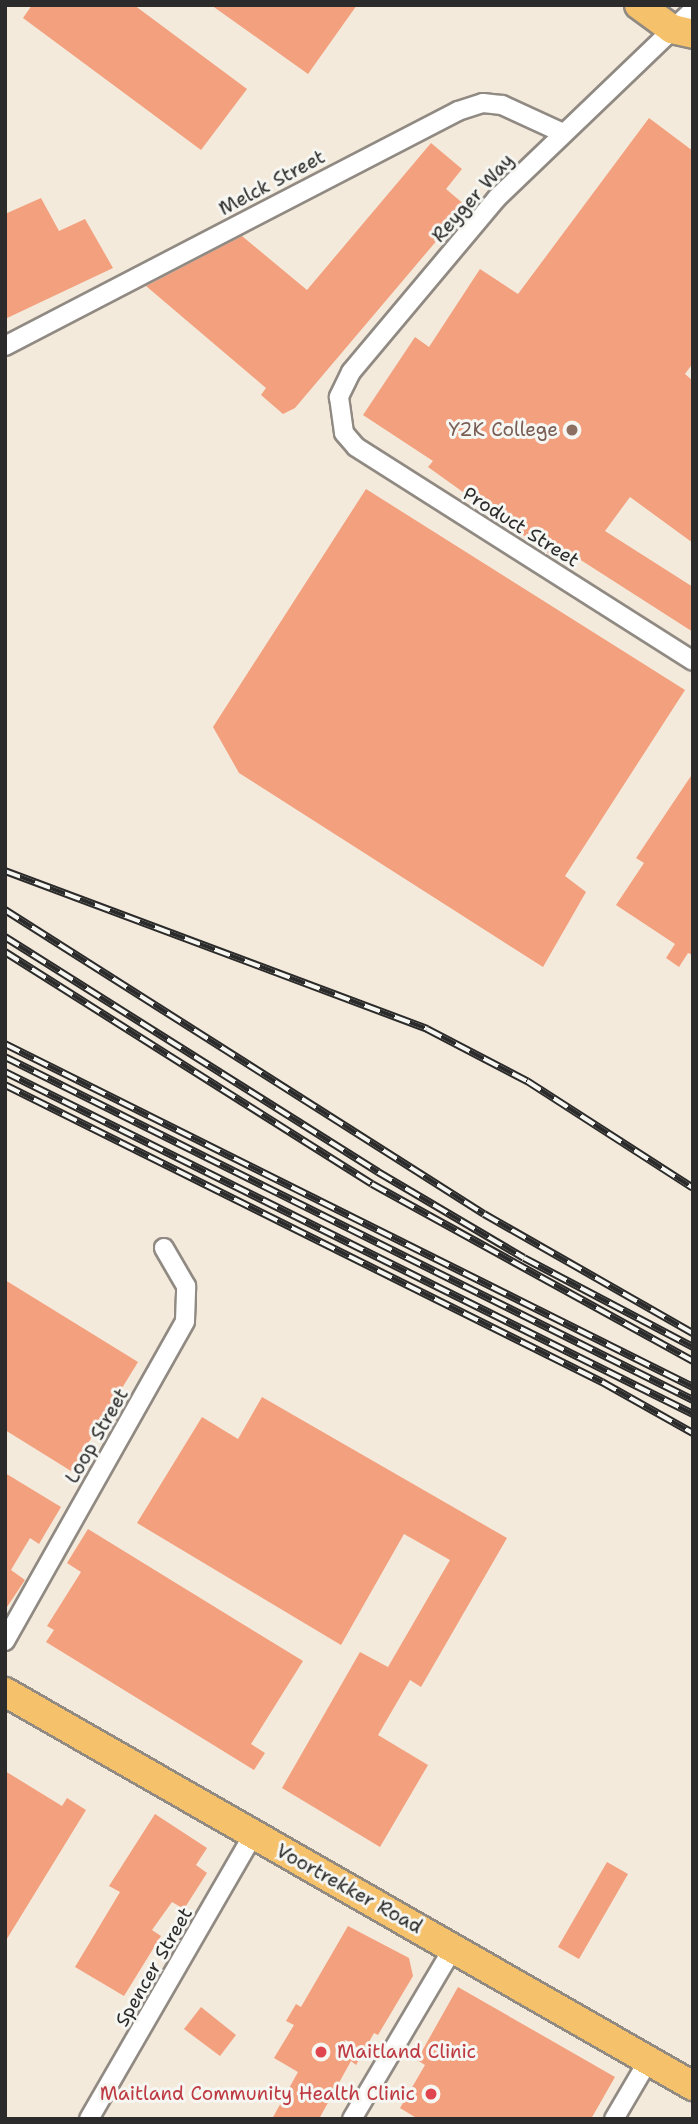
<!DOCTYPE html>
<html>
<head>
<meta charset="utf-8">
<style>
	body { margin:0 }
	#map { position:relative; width:698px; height:2124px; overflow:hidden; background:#f4eadb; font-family:"Shantell Sans",sans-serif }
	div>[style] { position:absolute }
	.building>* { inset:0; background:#f2a07e }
	.roads { filter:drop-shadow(2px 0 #908a83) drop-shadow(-2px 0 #908a83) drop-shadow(0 2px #908a83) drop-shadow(0 -2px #908a83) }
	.minor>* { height:18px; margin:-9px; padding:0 9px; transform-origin:9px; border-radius:9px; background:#fff }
	.primary>* { height:28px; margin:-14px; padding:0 14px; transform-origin:14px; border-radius:14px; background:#f6c16b }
	.rail>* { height:8px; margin-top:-4px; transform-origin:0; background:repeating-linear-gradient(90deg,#f6f6f2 0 16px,#2b2b2b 0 32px); box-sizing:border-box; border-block:2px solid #2b2b2b }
	.dots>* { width:19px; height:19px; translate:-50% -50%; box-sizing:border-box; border:4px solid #f6f6f2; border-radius:50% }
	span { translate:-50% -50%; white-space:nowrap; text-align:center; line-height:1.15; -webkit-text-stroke:6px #f6f6f2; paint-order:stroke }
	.street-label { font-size:19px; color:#2b2b2b }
	.education-label { font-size:19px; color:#785e54 }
	.right { translate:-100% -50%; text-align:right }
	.health-label { font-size:19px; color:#be3a42 }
	.left { translate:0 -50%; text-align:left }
	.frame { position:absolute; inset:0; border:7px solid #2b2b2b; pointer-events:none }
</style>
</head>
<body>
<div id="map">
	<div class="building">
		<i style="clip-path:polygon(32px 5px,134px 5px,247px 89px,201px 150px,23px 18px)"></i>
		<i style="clip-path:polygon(211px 5px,357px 5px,308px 74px)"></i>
		<i style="clip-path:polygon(649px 118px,693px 151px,693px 363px,685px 374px,693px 381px,693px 543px,630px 497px,605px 531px,693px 587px,693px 632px,562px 548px,555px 558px,428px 467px,433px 461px,363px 415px,415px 337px,429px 347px,480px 269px,518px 294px)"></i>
		<i style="clip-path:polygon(431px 143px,462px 169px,446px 189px,466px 206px,295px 408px,283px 414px,261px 395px,266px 388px,146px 286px,242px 236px,307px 290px)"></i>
		<i style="clip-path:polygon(41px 198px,59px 231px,85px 219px,113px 268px,5px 319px,5px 214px)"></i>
		<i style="clip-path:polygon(366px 489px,685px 690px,565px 876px,586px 892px,543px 967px,239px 773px,213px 727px)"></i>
		<i style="clip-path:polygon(693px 773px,693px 955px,688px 953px,679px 967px,666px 958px,675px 944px,616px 905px,644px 863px,636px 858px)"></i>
		<i style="clip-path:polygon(5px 1280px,138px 1362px,71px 1471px,5px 1430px)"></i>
		<i style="clip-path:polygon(262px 1397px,507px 1538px,421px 1687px,410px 1680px,378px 1735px,428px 1765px,380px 1847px,282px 1788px,360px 1652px,388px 1667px,450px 1560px,404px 1534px,341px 1645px,137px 1523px,202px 1417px,238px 1439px)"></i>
		<i style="clip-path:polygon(5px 1473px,61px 1507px,39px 1544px,30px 1538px,11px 1570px,25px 1580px,5px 1610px)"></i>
		<i style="clip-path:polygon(88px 1529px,303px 1661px,251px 1744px,265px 1753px,254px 1770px,46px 1642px,54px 1630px,47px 1626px,81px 1572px,67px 1563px)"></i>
		<i style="clip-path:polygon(5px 1771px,62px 1806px,67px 1798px,86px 1810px,5px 1942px)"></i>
		<i style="clip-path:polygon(155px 1814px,207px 1848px,196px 1865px,207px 1873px,184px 1909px,172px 1902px,152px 1930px,161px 1936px,124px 1996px,75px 1967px,120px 1892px,109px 1886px)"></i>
		<i style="clip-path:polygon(607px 1862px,628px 1874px,579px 1959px,558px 1947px)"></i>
		<i style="clip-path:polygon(348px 1926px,409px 1958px,413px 1976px,378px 2035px,374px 2033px,356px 2065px,351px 2061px,319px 2119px,272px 2119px,298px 2072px,274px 2058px,294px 2025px,286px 2021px,296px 2004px,301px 2007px)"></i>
		<i style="clip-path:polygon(458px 1987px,615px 2077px,591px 2119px,418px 2119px,400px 2108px,425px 2065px,417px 2060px)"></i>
		<i style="clip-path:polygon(201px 2007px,236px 2035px,220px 2056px,184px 2029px)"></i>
	</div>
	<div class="roads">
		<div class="minor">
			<i style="left:693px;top:10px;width:272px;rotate:136.2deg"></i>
			<i style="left:497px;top:198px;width:227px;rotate:130deg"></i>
			<i style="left:351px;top:372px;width:28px;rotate:116deg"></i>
			<i style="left:339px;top:397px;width:36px;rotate:82deg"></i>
			<i style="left:344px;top:433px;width:18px;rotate:49deg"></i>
			<i style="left:356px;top:447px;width:399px;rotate:32.4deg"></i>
			<i style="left:5px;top:346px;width:510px;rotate:-27.42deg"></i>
			<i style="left:458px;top:111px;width:26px;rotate:-18deg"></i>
			<i style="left:483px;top:103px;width:19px;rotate:6deg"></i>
			<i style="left:502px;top:105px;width:67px;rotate:24.7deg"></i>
			<i style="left:5px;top:1641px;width:367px;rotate:-60.6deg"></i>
			<i style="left:185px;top:1321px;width:35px;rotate:-88deg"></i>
			<i style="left:186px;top:1286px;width:44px;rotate:-120.1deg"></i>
			<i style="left:89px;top:2119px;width:328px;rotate:-60deg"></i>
			<i style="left:352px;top:2119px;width:199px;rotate:-59.4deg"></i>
			<i style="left:614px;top:2119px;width:67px;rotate:-59.6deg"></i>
		</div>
		<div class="primary">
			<i style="left:639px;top:5px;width:41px;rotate:36deg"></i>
			<i style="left:672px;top:29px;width:22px;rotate:13deg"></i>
			<i style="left:5px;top:1692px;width:793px;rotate:29.8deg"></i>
		</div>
	</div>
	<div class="rail">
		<i style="left:5px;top:871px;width:451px;rotate:20.5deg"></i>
		<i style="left:427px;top:1029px;width:113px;rotate:27.5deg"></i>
		<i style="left:527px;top:1081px;width:197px;rotate:32.8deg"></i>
		<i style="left:5px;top:910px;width:567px;rotate:32.4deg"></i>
		<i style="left:484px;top:1214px;width:241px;rotate:29.7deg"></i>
		<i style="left:5px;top:937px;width:441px;rotate:32.2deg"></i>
		<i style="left:378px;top:1172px;width:169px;rotate:30.5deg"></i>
		<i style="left:524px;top:1258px;width:191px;rotate:27.8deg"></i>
		<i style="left:5px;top:952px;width:434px;rotate:32.3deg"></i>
		<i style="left:372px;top:1184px;width:367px;rotate:28.9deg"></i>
		<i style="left:5px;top:1044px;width:769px;rotate:26.5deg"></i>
		<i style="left:5px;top:1057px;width:769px;rotate:26.5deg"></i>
		<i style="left:5px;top:1072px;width:768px;rotate:26.43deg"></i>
		<i style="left:5px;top:1085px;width:667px;rotate:26.45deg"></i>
		<i style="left:602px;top:1382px;width:104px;rotate:29.3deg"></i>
	</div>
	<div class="dots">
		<i style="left:572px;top:430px;background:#8d6e63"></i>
		<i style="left:321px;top:2052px;background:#e0444e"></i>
		<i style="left:431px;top:2094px;background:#e0444e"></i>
	</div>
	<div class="street-label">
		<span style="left:272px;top:183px;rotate:-28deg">Melck Street</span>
		<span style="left:473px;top:198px;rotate:-48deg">Reyger Way</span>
		<span style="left:521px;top:527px;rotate:32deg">Product Street</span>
		<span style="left:97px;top:1436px;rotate:-60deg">Loop Street</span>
		<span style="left:349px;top:1889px;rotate:29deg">Voortrekker Road</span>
		<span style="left:154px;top:1967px;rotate:-60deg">Spencer Street</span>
	</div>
	<div class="education-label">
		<span class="right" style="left:558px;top:430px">Y2K College</span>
	</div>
	<div class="health-label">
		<span class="left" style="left:337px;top:2052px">Maitland Clinic</span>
		<span class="right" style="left:415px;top:2094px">Maitland Community Health Clinic</span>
	</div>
	<div class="frame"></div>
</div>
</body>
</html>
